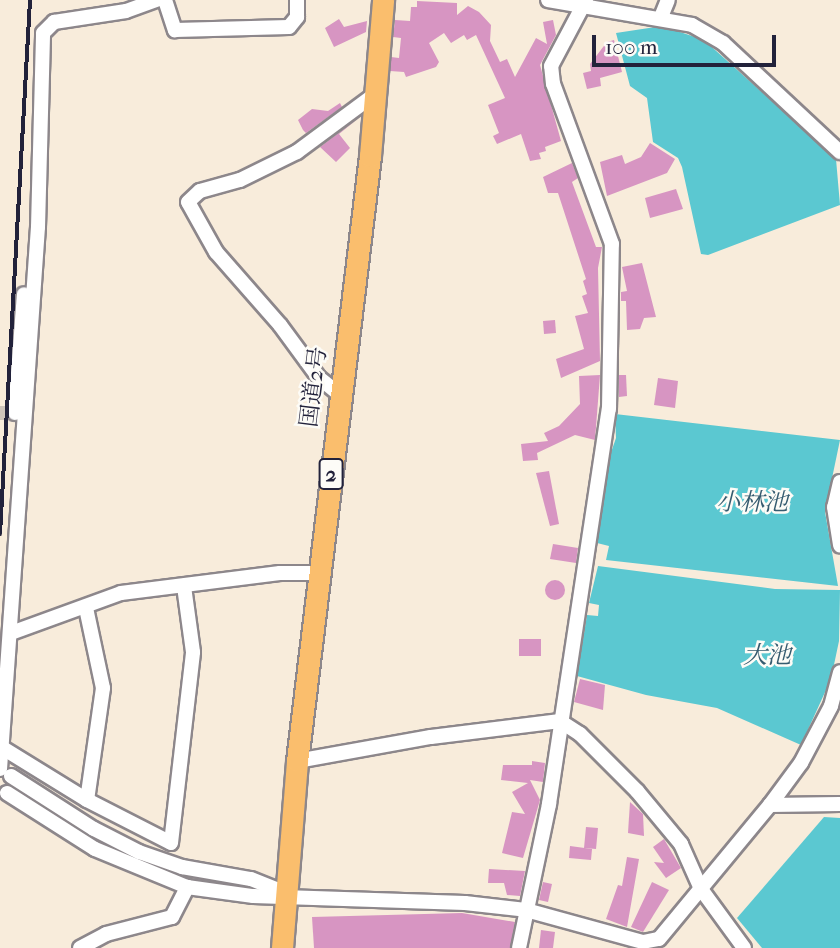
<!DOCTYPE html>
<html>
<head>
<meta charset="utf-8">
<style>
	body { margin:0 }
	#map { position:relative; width:840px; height:948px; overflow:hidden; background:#f8ecdb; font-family:"IM FELL French Canon","Noto Serif JP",serif }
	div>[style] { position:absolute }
	.water>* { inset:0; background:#5bc8d1 }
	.building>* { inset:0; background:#d795c2 }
	.round { border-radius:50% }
	.minor-tunnel>* { height:14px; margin-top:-7px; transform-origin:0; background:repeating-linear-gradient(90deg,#cdc4bb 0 14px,transparent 0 21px) }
	.roads { filter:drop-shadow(2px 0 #8d878b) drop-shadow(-2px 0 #8d878b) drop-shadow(0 2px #8d878b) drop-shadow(0 -2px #8d878b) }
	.minor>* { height:14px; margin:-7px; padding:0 7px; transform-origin:7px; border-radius:7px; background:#fff }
	.highway>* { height:21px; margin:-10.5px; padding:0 10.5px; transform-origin:10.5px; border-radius:10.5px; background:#fabe6d }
	.rail>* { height:3.5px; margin:-1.75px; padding:0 1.75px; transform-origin:1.75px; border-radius:1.75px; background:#22223b }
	span { translate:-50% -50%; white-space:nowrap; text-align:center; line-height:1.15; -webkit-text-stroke:5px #fdfcf7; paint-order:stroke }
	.shield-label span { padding:2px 5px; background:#fdfcf7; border:2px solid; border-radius:5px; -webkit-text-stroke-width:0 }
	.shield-label { font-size:21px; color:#22223b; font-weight:700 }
	.street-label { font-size:23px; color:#22223b }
	.water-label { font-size:24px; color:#365c70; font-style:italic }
	.scale { position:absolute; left:592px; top:35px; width:184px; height:32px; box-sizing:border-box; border:4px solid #22223b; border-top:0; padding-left:9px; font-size:21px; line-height:24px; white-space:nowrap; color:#22223b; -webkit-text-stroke:5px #fdfcf7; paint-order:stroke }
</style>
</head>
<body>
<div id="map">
	<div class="water">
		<i style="clip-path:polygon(662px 26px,704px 40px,836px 159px,840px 205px,708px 255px,701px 254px,682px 167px,678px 158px,653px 142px,647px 98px,630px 86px,616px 33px)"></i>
		<i style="clip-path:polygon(615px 414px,840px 440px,825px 512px,838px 586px,606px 560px,609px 546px,597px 543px,606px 467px,616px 438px)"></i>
		<i style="clip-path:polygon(598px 566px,775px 589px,840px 590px,839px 641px,831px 679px,801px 745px,717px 708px,646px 695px,577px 676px,587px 615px,598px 616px,599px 605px,589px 603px)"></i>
		<i style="clip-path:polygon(824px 817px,840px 818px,840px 948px,762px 948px,737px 918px)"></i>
	</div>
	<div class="building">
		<i style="clip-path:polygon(417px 1px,457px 3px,457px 15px,468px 6px,479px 12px,491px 25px,490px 41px,500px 62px,507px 59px,515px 77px,536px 38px,547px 44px,543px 22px,553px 20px,556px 35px,540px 65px,561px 141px,545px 147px,546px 151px,539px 153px,541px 159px,530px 161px,521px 134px,497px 144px,493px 136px,499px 133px,488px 105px,505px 98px,476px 35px,467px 40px,464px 35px,451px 43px,444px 33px,429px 43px,439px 62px,436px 67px,406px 77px,404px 72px,390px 71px,391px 57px,399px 58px,401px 38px,393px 37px,395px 20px,410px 21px,411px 7px,417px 7px)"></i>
		<i style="clip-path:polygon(339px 19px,344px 27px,367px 21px,366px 32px,334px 47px,325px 28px)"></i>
		<i style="clip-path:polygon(614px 40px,622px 72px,600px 78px,601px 86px,587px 89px,583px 73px,591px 71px,590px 64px,607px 42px)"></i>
		<i style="clip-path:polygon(340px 103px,342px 107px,306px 133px,303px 130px,298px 120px,312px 109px,328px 111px)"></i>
		<i style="clip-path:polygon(360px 117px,339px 134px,350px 148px,336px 162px,320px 147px)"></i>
		<i style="clip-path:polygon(650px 143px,675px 159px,667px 173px,607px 196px,600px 162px,622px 155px,625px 164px,641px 157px)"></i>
		<i style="clip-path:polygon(572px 163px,578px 178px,572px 182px,596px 247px,602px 247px,598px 268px,600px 361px,561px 378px,556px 359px,584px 349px,575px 316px,588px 313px,582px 296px,587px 294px,583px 281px,586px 279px,558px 193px,548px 193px,543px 177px)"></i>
		<i style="clip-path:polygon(676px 189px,683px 209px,650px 218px,645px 198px)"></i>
		<i style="clip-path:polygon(642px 263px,656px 317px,644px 318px,640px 329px,627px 330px,626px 301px,621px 301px,621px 292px,627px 291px,622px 267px)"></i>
		<i style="clip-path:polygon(555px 320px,556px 333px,544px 334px,543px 321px)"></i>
		<i style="clip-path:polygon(600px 375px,595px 440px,575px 435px,537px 453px,538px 460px,523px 461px,521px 444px,548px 441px,544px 433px,559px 426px,580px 404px,579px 376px)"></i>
		<i style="clip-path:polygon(619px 375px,626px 375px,627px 396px,619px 397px)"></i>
		<i style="clip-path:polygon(658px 378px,678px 381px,675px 408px,654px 405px)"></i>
		<i style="clip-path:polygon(549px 471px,559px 524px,550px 526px,536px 473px)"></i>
		<i style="clip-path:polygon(553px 544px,578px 548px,576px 563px,550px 559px)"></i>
		<i class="round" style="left:545px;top:580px;width:20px;height:20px"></i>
		<i style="clip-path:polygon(519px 639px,541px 639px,541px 656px,519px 656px)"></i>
		<i style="clip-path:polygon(580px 679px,605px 685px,603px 710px,574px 702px)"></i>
		<i style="clip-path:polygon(532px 761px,545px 763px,543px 782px,530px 780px,540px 800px,523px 858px,502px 853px,512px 812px,525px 814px,512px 792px,528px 783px,501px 780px,503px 765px,532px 765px)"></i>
		<i style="clip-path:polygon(630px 802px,643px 814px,644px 836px,628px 833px)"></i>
		<i style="clip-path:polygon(586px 827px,598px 828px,596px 849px,584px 848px)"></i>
		<i style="clip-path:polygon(664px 839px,681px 868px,666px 878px,654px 862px,664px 863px,653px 847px)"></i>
		<i style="clip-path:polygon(570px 846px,592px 849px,591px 860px,569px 858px)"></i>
		<i style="clip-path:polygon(627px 857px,639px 859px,627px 927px,606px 919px,618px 885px,622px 886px)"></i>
		<i style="clip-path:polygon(489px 869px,525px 871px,520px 896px,507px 895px,504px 883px,488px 883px)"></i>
		<i style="clip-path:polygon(543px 882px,552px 884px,548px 902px,539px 900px)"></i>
		<i style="clip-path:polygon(652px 882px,669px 890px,643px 932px,631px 927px)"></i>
		<i style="clip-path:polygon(462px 913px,515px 922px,510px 948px,314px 948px,312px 917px)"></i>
		<i style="clip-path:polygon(541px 930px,555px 932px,553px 948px,539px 948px)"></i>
	</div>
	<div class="minor-tunnel">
		<i style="left:0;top:413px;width:15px"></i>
	</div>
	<div class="roads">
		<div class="minor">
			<i style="left:165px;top:0;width:32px;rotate:72deg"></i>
			<i style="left:175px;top:30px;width:114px;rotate:-1.5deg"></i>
			<i style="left:289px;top:27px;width:13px;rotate:-51deg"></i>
			<i style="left:297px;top:17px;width:17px;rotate:-90deg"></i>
			<i style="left:548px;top:0;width:146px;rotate:9.8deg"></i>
			<i style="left:692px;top:25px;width:36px;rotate:30deg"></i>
			<i style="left:723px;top:43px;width:160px;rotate:43deg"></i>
			<i style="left:661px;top:17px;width:18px;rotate:-68deg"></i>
			<i style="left:339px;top:394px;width:26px;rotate:-141deg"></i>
			<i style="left:319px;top:378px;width:66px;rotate:-126.3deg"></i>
			<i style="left:280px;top:325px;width:97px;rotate:-131.2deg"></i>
			<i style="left:216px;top:252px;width:57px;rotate:-119.2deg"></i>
			<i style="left:188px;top:202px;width:16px;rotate:-43deg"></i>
			<i style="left:200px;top:191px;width:41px;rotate:-15.4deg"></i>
			<i style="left:240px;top:180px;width:64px;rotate:-26.2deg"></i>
			<i style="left:297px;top:152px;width:96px;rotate:-36.5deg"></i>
			<i style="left:15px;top:413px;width:119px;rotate:-85.7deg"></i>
			<i style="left:840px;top:482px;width:26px;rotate:103deg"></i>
			<i style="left:834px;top:507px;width:39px;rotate:81deg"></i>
			<i style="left:86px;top:608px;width:82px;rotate:78deg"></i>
			<i style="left:103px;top:688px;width:113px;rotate:98.1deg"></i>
			<i style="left:11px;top:633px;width:117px;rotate:-20deg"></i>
			<i style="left:121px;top:593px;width:160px;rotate:-7.2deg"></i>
			<i style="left:280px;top:573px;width:39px"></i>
			<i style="left:1px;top:747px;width:101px;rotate:31.6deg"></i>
			<i style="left:87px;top:800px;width:94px;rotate:27.1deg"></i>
			<i style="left:171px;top:843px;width:192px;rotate:-83.4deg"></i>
			<i style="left:193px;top:652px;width:67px;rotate:-97.8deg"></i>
			<i style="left:297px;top:761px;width:136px;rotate:-10.2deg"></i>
			<i style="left:431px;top:737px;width:130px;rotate:-7.1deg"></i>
			<i style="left:560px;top:721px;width:24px;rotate:33deg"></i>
			<i style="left:580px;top:734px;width:81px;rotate:45deg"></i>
			<i style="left:637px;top:791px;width:69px;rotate:50.3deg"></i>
			<i style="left:681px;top:844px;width:49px;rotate:66deg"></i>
			<i style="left:701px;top:889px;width:73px;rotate:53.9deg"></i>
			<i style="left:0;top:769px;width:543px;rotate:-85.99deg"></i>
			<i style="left:38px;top:227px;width:194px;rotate:-88.5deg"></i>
			<i style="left:43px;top:33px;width:16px;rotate:-45deg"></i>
			<i style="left:54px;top:22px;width:73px;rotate:-8.7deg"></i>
			<i style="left:126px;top:11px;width:33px;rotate:-20deg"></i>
			<i style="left:11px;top:776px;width:98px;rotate:32.6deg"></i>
			<i style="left:94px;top:829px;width:51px;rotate:27.1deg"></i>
			<i style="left:139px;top:852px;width:46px;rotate:19.2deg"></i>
			<i style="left:182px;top:867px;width:70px;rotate:9.9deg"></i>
			<i style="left:251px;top:879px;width:35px;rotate:22deg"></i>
			<i style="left:7px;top:793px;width:104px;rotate:32.5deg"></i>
			<i style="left:95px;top:849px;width:100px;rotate:22.4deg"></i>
			<i style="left:187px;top:887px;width:67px;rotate:7.8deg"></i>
			<i style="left:253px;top:896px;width:212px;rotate:1.9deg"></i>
			<i style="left:465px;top:903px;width:61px;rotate:6.5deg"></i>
			<i style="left:526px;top:910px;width:121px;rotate:15.3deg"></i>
			<i style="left:643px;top:942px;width:16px;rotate:-11deg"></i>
			<i style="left:659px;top:939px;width:174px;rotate:-50.4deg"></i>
			<i style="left:770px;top:805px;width:52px;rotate:-53.6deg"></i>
			<i style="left:801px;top:763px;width:64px;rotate:-62.2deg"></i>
			<i style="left:831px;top:706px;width:35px;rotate:-75deg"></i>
			<i style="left:770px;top:805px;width:70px;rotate:-0.8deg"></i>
			<i style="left:80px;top:948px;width:30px;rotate:-28deg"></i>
			<i style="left:106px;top:934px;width:68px;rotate:-14.4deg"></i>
			<i style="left:172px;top:917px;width:34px;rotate:-63deg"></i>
			<i style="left:519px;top:948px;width:147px;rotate:-78.2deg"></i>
			<i style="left:549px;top:804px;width:400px;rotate:-81.4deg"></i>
			<i style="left:609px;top:409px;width:165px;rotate:-89deg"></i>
			<i style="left:612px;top:244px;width:171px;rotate:-110.2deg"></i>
			<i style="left:553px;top:84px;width:18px;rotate:-96deg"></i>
			<i style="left:551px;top:66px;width:75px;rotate:-62.1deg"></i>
		</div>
		<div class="highway">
			<i style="left:282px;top:948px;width:188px;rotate:-85.4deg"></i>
			<i style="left:297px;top:761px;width:609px;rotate:-83.12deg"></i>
			<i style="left:370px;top:156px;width:157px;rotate:-85.2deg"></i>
		</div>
	</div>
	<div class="rail">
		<i style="left:0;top:534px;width:535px;rotate:-86.78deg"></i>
	</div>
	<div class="shield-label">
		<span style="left:331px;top:474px">2</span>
	</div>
	<div class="street-label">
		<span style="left:314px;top:387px;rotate:-83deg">国道2号</span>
	</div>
	<div class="water-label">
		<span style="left:752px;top:503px">小林池</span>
		<span style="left:767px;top:656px">大池</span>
	</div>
	<div class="scale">100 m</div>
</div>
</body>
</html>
